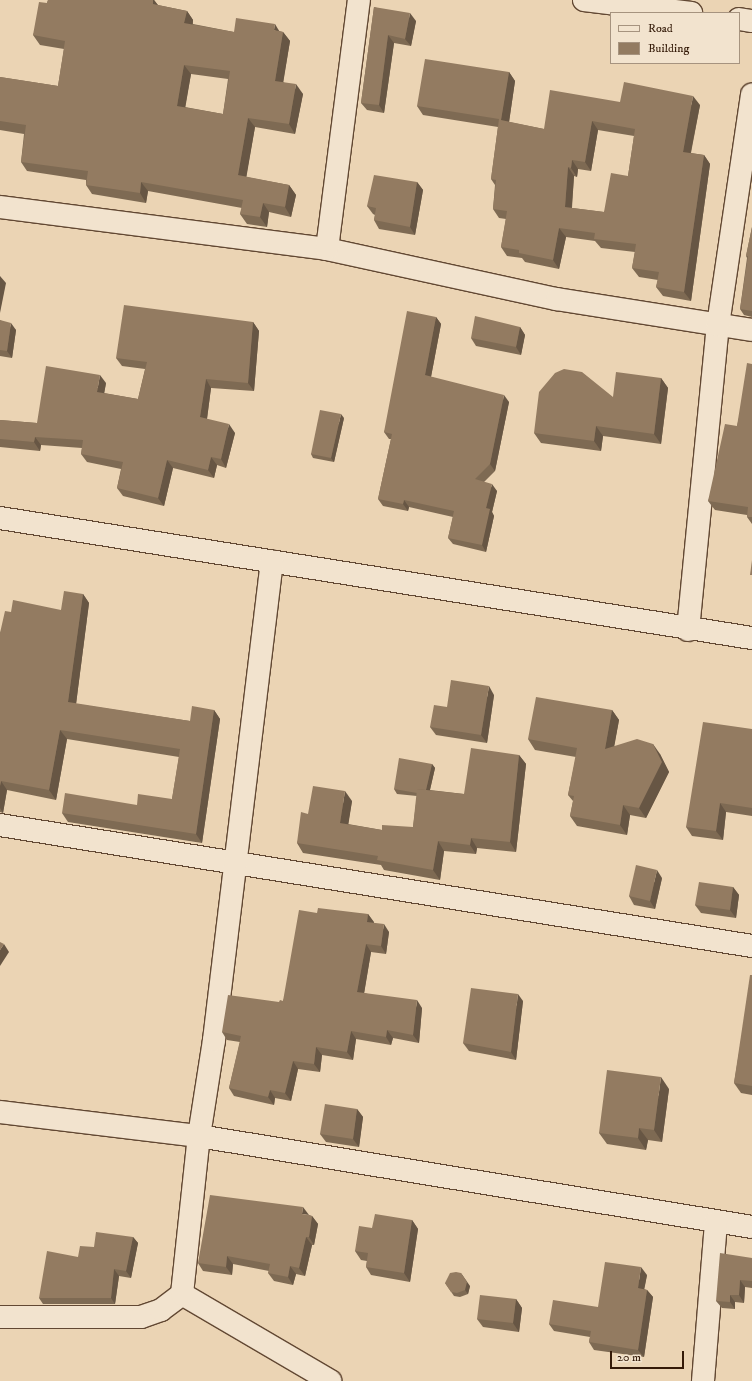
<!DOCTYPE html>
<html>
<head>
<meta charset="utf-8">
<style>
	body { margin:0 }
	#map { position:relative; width:752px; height:1381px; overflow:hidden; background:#ebd4b4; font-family:"IM FELL DW Pica",serif }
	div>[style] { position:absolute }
	.roads { filter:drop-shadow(1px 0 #624833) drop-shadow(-1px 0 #624833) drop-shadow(0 1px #624833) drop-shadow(0 -1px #624833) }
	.minor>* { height:22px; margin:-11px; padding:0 11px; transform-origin:11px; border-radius:11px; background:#f2e3ce }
	.wall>* { inset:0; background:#7e6a53 }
	.shaded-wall>* { inset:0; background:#675644 }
	.building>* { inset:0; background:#937b61 }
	span { translate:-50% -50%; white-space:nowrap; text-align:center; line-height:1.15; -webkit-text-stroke:3px #f2e3ce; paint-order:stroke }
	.legend { position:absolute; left:610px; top:12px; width:130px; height:52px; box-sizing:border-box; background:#f2e3ce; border:1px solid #a6937f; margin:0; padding:5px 7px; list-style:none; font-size:12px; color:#341a08 }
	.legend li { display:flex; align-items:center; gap:8px; height:20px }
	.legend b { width:20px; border:1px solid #a6937f }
	.scale { position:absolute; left:610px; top:1351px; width:74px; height:18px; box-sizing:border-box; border:2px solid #341a08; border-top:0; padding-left:5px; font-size:12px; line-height:14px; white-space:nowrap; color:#341a08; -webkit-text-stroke:3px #f2e3ce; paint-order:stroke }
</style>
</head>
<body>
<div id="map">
	<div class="roads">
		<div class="minor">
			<i style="left:584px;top:0;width:108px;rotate:6.9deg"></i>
			<i style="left:739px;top:19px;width:13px;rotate:9deg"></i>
			<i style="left:0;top:207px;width:330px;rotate:7.3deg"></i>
			<i style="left:327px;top:249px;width:235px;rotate:12.3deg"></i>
			<i style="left:557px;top:299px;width:197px;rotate:9deg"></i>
			<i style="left:327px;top:249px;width:251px;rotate:-82.7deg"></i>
			<i style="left:0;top:518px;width:762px;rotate:9.07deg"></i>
			<i style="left:688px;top:630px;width:306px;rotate:-84.4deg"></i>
			<i style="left:718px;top:325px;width:233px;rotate:-81.6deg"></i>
			<i style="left:0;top:825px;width:762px;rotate:9.14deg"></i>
			<i style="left:0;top:1112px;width:200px;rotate:6.9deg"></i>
			<i style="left:199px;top:1136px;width:560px;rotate:9.34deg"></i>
			<i style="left:182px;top:1294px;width:172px;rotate:30.4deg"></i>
			<i style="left:0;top:1317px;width:141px"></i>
			<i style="left:141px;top:1317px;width:21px;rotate:-19deg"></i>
			<i style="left:161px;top:1310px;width:26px;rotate:-37deg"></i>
			<i style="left:182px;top:1294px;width:159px;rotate:-83.9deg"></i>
			<i style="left:199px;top:1136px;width:97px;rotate:-81.1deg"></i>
			<i style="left:214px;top:1040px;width:482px;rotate:-83.1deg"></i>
			<i style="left:703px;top:1381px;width:159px;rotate:-85.3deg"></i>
		</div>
	</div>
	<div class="wall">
		<i style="clip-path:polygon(evenodd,48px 0,154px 0,158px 5px,187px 11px,193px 20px,193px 24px,234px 32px,279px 31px,283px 32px,290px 41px,283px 82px,303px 94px,295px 134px,255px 127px,246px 177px,289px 185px,296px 195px,291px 217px,269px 212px,267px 227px,247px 224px,240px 214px,242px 208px,148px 191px,146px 203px,92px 194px,86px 185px,86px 180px,27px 171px,21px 162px,24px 134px,0 130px,0 77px,58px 86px,64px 49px,40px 45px,33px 35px,47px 3px,48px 0,191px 74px,228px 79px,223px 114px,185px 107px,191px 74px)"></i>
		<i style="clip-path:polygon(374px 7px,416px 21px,411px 46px,394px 43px,384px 113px,367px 110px,361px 103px)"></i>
		<i style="clip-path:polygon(evenodd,509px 72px,515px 81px,509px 122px,544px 129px,620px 102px,700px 105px,691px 153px,704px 155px,710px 164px,691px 301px,663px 296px,656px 287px,658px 280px,639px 277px,632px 268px,635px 252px,601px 248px,595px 241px,566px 237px,559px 269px,525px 262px,522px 258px,507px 256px,501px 247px,506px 219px,499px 218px,493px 209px,495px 185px,491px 179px,498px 127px,423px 115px,417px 106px,509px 72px,598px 130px,634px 136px,628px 176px,604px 212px,572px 208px,574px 176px,577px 177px,578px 169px,591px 171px,598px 130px)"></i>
		<i style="clip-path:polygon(417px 182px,423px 190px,415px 235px,379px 229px,374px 220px,375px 215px,373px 214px,367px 206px)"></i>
		<i style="clip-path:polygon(752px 227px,752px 317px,744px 315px,740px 309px,747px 258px,746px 256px)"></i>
		<i style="clip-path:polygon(436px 317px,441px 324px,431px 377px,509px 402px,495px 471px,484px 482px,497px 491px,492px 512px,494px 516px,486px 552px,453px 544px,448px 538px,453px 517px,409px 507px,408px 511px,383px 506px,378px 499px,391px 439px,389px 439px,384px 432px)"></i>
		<i style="clip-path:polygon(0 320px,16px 330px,12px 358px,0 356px)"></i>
		<i style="clip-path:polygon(253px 322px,259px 331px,254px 391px,211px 388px,207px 419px,235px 433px,226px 468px,217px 465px,214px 478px,173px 468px,164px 506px,123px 496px,117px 488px,121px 469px,87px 462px,81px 454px,82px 448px,41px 445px,40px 451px,0 447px,0 420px,37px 423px,106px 383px,104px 393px,138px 399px,145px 369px,122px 366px,116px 358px)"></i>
		<i style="clip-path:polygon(520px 327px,525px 335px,521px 355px,476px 346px,471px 338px)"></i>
		<i style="clip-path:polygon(752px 364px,752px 524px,747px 517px,747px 515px,715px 510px,708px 501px,737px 426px)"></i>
		<i style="clip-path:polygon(661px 378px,668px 388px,661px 444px,603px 436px,601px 451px,541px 443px,534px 433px,613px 397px)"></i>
		<i style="clip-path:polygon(344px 418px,334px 462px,313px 458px,311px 454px)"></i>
		<i style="clip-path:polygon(83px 594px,89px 603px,76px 704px,190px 721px,214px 710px,220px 719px,202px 843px,68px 822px,62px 813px,137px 805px,172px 799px,179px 757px,67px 739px,56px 800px,7px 790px,3px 813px,0 812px,0 633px,11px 612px,61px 610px)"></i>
		<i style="clip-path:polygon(494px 695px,487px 743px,436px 735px,430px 727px,447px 707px)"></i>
		<i style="clip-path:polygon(612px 710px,619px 720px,614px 746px,660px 754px,669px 772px,646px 818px,630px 815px,627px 835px,577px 826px,570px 816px,573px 801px,568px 795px,576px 757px,535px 750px,528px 739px)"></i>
		<i style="clip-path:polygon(752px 729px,752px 816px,726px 812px,723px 840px,692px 836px,686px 827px)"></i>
		<i style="clip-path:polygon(519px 755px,526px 764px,516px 852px,477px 848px,476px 854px,444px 851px,440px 880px,384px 870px,381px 865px,303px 853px,297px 843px,308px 814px,352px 801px,348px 824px,382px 830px,413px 827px,417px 796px,397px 794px,394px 789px,432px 764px,435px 768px,430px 790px,464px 794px)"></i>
		<i style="clip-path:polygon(662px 878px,655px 909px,634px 905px,629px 896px)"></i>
		<i style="clip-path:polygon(733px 887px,739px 895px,736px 918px,701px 913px,695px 905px)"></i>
		<i style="clip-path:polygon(317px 913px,368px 914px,374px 923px,389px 932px,386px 954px,371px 952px,364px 993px,422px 1008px,419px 1043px,393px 1038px,391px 1045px,356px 1039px,353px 1060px,322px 1055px,320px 1072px,298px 1069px,291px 1101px,275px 1098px,274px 1105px,234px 1096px,229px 1088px,240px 1042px,227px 1040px,222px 1032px,279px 1002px,283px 1001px)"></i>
		<i style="clip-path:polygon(752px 975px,752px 1095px,741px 1093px,734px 1083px)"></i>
		<i style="clip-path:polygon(523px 1001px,516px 1060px,469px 1051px,463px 1043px)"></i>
		<i style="clip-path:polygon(669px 1089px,662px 1142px,648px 1140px,646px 1150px,607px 1144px,599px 1133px)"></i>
		<i style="clip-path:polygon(357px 1109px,363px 1117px,359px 1147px,326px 1142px,320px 1134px)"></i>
		<i style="clip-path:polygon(309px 1215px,312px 1216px,318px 1224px,314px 1245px,312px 1245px,305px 1276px,296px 1274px,293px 1285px,274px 1281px,268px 1273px,269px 1271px,233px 1264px,232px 1275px,203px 1271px,198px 1263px)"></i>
		<i style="clip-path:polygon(412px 1220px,418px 1229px,410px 1282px,371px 1275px,366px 1267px,367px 1261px,361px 1260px,355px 1251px,372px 1228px)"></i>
		<i style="clip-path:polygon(133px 1237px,138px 1243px,131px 1278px,119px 1276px,115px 1304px,43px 1304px,39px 1298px,78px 1257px,94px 1247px)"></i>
		<i style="clip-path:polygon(752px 1258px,752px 1288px,745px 1287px,744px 1303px,735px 1302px,735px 1309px,722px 1308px,716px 1301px)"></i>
		<i style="clip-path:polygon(647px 1275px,644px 1289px,647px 1290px,653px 1297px,644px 1357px,594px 1350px,589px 1342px,590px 1337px,554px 1331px,549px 1324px,598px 1307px)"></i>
		<i style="clip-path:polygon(445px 1283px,470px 1286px,468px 1294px,460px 1297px,454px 1296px)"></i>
		<i style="clip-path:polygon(516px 1299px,522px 1308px,519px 1332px,483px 1327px,477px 1319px)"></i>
	</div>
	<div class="shaded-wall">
		<i style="clip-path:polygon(153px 0,154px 0,160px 8px,153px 4px)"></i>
		<i style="clip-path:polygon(187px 11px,193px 20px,191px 32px,184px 23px)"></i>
		<i style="clip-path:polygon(410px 13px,416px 21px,411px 46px,405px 39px)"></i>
		<i style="clip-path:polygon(275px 24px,281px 34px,274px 30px)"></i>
		<i style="clip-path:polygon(283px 32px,290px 41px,282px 90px,275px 81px)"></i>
		<i style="clip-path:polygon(388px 35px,394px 43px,384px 113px,379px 105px)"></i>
		<i style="clip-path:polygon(184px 65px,191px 74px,184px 115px,177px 106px)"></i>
		<i style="clip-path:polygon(509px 72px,515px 81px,508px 129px,501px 120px)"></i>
		<i style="clip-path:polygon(296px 84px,303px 94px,295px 134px,289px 124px)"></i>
		<i style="clip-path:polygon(693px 96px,700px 105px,689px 161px,683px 152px)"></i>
		<i style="clip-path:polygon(248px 118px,255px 127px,245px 185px,238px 175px)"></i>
		<i style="clip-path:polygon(592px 121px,598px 130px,591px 171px,585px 162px)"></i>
		<i style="clip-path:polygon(704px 155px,710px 164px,691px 301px,684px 292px)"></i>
		<i style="clip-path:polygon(572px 160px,578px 169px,577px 177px,571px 168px)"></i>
		<i style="clip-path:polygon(568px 167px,574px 176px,571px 216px,565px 207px)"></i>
		<i style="clip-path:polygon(141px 182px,148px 191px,146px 203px,140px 193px)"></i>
		<i style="clip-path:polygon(417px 182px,423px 190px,415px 235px,410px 227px)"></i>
		<i style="clip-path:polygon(289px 185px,296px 195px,291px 217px,285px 207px)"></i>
		<i style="clip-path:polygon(263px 203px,269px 212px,267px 227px,260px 217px)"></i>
		<i style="clip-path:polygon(559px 228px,566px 237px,559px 269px,553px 260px)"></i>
		<i style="clip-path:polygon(0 276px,6px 283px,0 313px)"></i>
		<i style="clip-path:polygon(436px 317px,441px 324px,430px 382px,425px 375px)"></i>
		<i style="clip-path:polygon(253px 322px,259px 331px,254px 391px,248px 383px)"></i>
		<i style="clip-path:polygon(11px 323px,16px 330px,12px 358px,7px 351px)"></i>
		<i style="clip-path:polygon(520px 327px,525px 335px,521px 355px,516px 347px)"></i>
		<i style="clip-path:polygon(100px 375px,106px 383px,103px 400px,97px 392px)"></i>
		<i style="clip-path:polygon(661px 378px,668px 388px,661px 444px,654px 434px)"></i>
		<i style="clip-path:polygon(206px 379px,211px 388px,206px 426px,200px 417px)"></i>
		<i style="clip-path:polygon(504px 395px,509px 402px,495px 471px,490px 464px)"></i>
		<i style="clip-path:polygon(341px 414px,344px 418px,334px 462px,331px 458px)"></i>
		<i style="clip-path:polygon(229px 424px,235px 433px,226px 468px,221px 459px)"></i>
		<i style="clip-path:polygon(596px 426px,603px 436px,601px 451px,594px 441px)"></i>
		<i style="clip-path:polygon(35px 437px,41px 445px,40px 451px,34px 442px)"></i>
		<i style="clip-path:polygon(211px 457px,217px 465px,214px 478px,208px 470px)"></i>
		<i style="clip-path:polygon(167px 460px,173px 468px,164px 506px,158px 498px)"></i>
		<i style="clip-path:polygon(492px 484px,497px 491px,492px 512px,494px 516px,486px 552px,482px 545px,486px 508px)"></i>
		<i style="clip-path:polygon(404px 500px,409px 507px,408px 511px,403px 504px)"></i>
		<i style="clip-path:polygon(83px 594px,89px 603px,75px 712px,68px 702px)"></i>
		<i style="clip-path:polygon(489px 686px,494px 695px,487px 743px,481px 735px)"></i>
		<i style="clip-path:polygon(214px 710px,220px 719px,202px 843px,196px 834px)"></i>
		<i style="clip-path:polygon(612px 710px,619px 720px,612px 759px,605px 749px)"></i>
		<i style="clip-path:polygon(60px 730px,67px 739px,56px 800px,49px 790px)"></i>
		<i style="clip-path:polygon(653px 744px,660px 754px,669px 772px,646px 818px,639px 808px)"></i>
		<i style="clip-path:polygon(519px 755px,526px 764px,516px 852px,510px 842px)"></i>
		<i style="clip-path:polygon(432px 764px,435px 768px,428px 798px,425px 794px)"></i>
		<i style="clip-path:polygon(1px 781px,7px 790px,3px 813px,0 808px,0 786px)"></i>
		<i style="clip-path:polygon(345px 791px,352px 801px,347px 833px,340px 823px)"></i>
		<i style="clip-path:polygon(720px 803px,726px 812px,723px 840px,716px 831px)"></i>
		<i style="clip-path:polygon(623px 805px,630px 815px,627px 835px,620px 825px)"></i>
		<i style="clip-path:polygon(471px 838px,477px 848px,476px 854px,470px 845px)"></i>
		<i style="clip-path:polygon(438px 841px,444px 851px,440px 880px,433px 870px)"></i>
		<i style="clip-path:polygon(657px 870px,662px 878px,655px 909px,650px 901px)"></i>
		<i style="clip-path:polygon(733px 887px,739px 895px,736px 918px,730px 910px)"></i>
		<i style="clip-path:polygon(368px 914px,374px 922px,373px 930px,367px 922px)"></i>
		<i style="clip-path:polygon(384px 924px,389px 932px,386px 954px,381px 946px)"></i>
		<i style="clip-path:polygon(4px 944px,9px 952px,0 966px,0 950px)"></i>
		<i style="clip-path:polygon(366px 944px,371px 952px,363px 1000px,357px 992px)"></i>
		<i style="clip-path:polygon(518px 994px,523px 1001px,516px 1060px,511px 1052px)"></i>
		<i style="clip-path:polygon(417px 1000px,422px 1008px,419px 1043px,413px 1035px)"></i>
		<i style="clip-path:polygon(387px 1030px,393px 1038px,391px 1045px,386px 1037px)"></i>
		<i style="clip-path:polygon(351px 1031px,356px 1039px,353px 1060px,347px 1052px)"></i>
		<i style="clip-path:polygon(316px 1047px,322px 1055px,320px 1072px,314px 1064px)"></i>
		<i style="clip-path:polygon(293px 1061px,298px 1069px,291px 1101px,285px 1093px)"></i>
		<i style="clip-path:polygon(661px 1077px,669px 1089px,662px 1142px,654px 1130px)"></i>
		<i style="clip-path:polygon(270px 1090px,275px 1098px,274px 1105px,268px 1097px)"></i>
		<i style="clip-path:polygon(357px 1109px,363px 1117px,359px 1147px,353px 1139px)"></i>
		<i style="clip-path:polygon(639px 1128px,648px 1140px,646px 1150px,638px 1138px)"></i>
		<i style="clip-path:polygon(303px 1207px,309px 1215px,302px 1214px)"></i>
		<i style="clip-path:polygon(312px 1216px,318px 1224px,314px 1245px,309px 1237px)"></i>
		<i style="clip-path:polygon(412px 1220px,418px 1229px,410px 1282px,404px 1273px)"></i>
		<i style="clip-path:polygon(133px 1237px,138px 1243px,131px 1278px,126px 1271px)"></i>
		<i style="clip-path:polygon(306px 1237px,312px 1245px,305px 1276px,299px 1268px)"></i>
		<i style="clip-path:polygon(227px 1256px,233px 1264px,232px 1275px,226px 1267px)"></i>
		<i style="clip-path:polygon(290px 1266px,296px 1274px,293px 1285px,288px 1277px)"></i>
		<i style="clip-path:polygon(641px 1267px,647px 1275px,643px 1296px,638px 1288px)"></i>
		<i style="clip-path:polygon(114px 1269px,119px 1276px,115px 1304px,111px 1298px)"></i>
		<i style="clip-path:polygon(461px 1273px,470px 1286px,468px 1294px,465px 1290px)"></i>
		<i style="clip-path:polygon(740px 1280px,745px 1287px,744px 1303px,739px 1295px)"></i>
		<i style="clip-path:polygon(647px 1290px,653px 1297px,644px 1357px,638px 1350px)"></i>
		<i style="clip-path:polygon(730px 1295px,735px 1302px,735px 1309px,730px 1302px)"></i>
		<i style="clip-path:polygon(516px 1299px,522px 1308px,519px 1332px,513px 1323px)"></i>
	</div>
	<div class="building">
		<i style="clip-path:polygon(evenodd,48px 0,153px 0,153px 4px,187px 11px,184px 23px,234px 32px,236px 18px,275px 24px,274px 30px,283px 32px,275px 81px,296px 84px,289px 124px,248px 118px,238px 175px,289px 185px,285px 207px,263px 203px,260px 217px,240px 214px,243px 200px,141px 182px,140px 193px,86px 185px,88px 171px,21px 162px,26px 125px,0 121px,0 77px,58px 86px,65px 41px,33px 35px,39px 2px,47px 3px,48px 0,184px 65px,230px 71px,223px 114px,177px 106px,184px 65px)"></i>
		<i style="clip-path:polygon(374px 7px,410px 13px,405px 39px,388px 35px,379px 105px,361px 103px)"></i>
		<i style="clip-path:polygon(evenodd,425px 59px,509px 72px,501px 120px,544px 129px,550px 90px,620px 102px,624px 82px,693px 96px,683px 152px,704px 155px,684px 292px,656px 287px,659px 272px,632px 268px,636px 244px,594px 239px,595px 233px,559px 228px,553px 260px,519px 253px,519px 250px,501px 247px,507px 211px,493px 209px,496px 180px,491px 179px,499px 119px,417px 106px,425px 59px,592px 121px,635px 129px,628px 176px,611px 173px,604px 212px,565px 207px,568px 167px,571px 168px,572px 160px,585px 162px,592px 121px)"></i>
		<i style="clip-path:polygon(374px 175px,417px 182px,410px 227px,374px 220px,376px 208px,367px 206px)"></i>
		<i style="clip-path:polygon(752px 227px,752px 311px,740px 309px,748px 256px,746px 256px)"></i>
		<i style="clip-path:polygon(124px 305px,253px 322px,248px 383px,206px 379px,200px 417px,229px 424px,221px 459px,211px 457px,208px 470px,167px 460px,158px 498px,117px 488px,123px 462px,81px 454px,83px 440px,35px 437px,34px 442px,0 439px,0 420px,37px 423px,46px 366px,100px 375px,97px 392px,138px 399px,147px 362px,116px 358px)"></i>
		<i style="clip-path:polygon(407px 311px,436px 317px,425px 375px,504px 395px,490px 464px,475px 479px,492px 484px,486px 508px,490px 509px,482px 545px,448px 538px,454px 511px,404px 500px,403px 504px,378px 499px,392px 434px,384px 432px)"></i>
		<i style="clip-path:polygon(475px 316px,520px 327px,516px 347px,471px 338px)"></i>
		<i style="clip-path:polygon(0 320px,11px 323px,7px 351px,0 350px)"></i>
		<i style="clip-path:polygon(747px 363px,752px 364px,752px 517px,747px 517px,748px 507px,708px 501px,725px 424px,737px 426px)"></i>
		<i style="clip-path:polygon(564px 369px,582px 372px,613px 397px,616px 372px,661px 378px,654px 434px,596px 426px,594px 441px,534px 433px,539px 392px,555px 373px)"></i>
		<i style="clip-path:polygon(320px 410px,341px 414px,331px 458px,311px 454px)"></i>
		<i style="clip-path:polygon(752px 560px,752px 575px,750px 575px)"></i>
		<i style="clip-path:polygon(64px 591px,83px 594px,68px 702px,190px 721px,192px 706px,214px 710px,196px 834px,62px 813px,65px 793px,137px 805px,138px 794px,172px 799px,180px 749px,60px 730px,49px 790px,1px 781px,0 786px,0 633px,5px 611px,11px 612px,13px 600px,61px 610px)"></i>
		<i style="clip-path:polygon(451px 680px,489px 686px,481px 735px,430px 727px,434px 705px,447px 707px)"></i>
		<i style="clip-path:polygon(536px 697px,612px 710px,605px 749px,637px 739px,653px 744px,662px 762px,639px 808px,623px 805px,620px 825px,570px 816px,574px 796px,568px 795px,577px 748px,528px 739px)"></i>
		<i style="clip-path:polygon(703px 722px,752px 729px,752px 808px,720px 803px,716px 831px,686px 827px)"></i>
		<i style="clip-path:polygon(471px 748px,519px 755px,510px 842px,471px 838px,470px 845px,438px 841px,433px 870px,377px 860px,378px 856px,297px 843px,301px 812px,308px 814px,313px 786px,345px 791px,340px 823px,382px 830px,382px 825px,413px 827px,417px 789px,464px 794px)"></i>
		<i style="clip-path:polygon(399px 758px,432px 764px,426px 790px,417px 789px,417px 793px,394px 789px)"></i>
		<i style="clip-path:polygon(636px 865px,657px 870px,650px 901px,629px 896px)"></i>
		<i style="clip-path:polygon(699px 882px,733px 887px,730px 910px,695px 905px)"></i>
		<i style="clip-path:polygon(318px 908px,368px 914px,367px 922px,384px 924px,381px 946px,366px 944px,357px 992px,417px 1000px,413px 1035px,387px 1030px,386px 1037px,351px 1031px,347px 1052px,316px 1047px,314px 1064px,293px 1061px,285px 1093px,270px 1090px,268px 1097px,229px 1088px,241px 1036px,222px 1032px,228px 995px,279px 1002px,280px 1000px,283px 1001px,299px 910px,317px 913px)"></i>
		<i style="clip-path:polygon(0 942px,4px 944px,0 950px)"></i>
		<i style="clip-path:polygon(750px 975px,752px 975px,752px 1086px,734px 1083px)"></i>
		<i style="clip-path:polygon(471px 988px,518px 994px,511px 1052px,463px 1043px)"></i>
		<i style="clip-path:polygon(607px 1070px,661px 1077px,654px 1130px,639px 1128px,638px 1138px,599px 1133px)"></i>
		<i style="clip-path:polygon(325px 1104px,357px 1109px,353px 1139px,320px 1134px)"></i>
		<i style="clip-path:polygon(210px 1195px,303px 1207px,302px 1214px,312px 1216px,309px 1237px,306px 1237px,299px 1268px,290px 1266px,288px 1277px,268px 1273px,270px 1264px,227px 1256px,226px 1267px,198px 1263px)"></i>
		<i style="clip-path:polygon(375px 1214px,412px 1220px,404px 1273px,366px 1267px,368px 1253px,355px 1251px,359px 1226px,372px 1228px)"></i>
		<i style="clip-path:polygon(96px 1232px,133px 1237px,126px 1271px,114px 1269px,111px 1298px,39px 1298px,47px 1251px,78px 1257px,80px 1246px,94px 1247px)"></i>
		<i style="clip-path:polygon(720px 1253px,752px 1258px,752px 1281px,740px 1280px,739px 1295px,730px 1295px,730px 1302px,716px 1301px)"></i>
		<i style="clip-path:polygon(605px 1262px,641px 1267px,638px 1288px,647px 1290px,638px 1350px,589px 1342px,591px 1331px,549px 1324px,553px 1300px,598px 1307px)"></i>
		<i style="clip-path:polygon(456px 1272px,461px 1273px,467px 1282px,465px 1290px,457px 1293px,451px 1292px,445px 1283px,450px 1273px)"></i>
		<i style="clip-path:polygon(480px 1295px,516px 1299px,513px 1323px,477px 1319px)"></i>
	</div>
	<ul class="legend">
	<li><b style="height:5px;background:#f2e3ce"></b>Road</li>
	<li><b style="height:11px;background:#937b61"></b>Building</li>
	</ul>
	<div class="scale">20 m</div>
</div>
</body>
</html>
